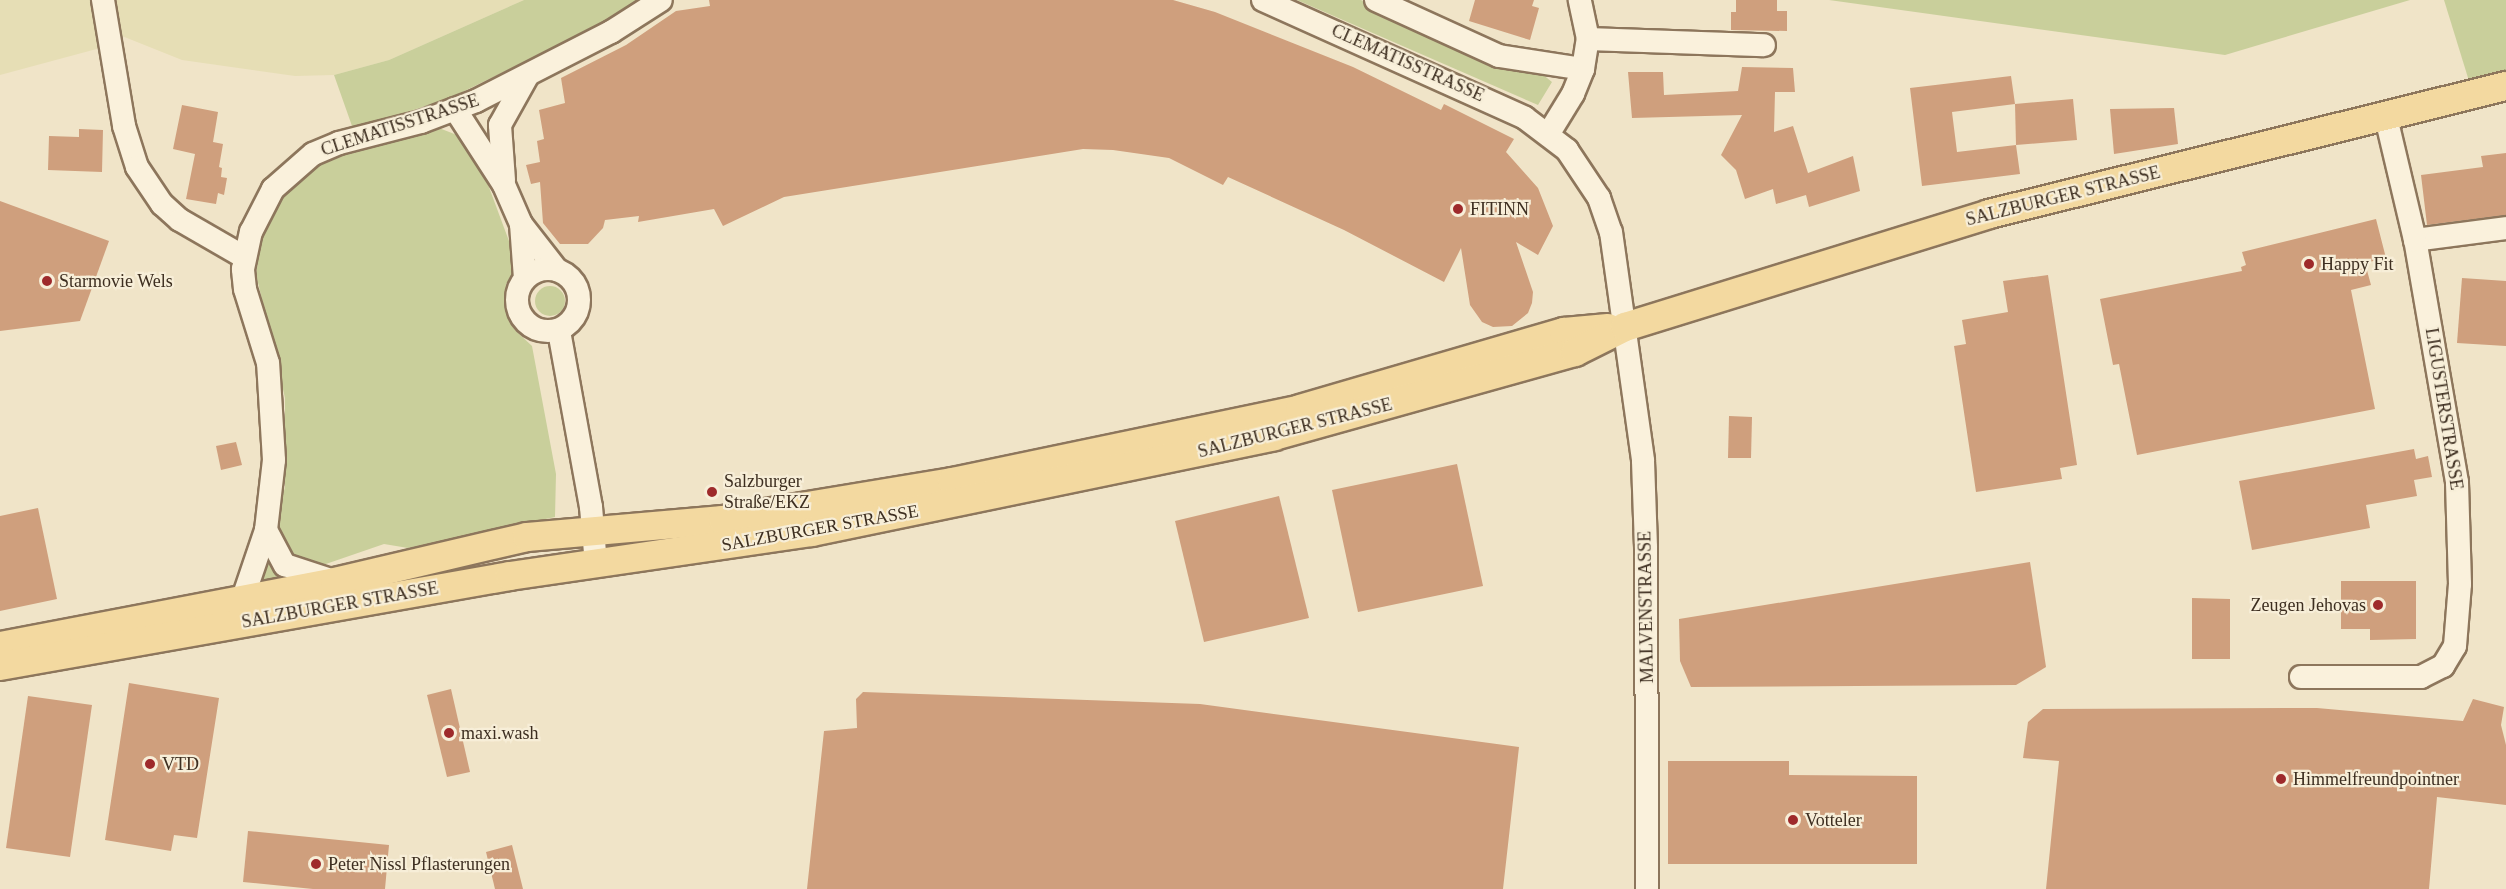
<!DOCTYPE html>
<html>
<head>
<meta charset="utf-8">
<style>
	body { margin:0 }
	#map { position:relative; width:2506px; height:889px; overflow:hidden; background:#f0e4c8; font-family:Georgia,serif }
	div>[style] { position:absolute }
	.farmland>* { inset:0; background:#e6deb5 }
	.green>* { inset:0; background:#c9cf9b }
	.round { border-radius:50% }
	.building>* { inset:0; background:#cf9f7d }
	.roads { filter:drop-shadow(2px 0 #8d765c) drop-shadow(-2px 0 #8d765c) drop-shadow(0 2px #8d765c) drop-shadow(0 -2px #8d765c) }
	.minor>* { height:22px; margin:-11px; padding:0 11px; transform-origin:11px; border-radius:11px; background:#faf1dc }
	.minor>.ring { margin:-11px; padding:0; box-sizing:content-box; background:none; border:22px solid #faf1dc; border-radius:50% }
	.major>* { height:28px; margin:-14px; padding:0 14px; transform-origin:14px; border-radius:14px; background:#f3d9a0 }
	.dots>* { width:16px; height:16px; translate:-50% -50%; box-sizing:border-box; border:3px solid #f7eed8; border-radius:50% }
	span { translate:-50% -50%; white-space:nowrap; text-align:center; line-height:1.15; -webkit-text-stroke:4.5px #f7eed8; paint-order:stroke }
	.street-label { font-size:18px; color:#3d2e20 }
	.poi-label { font-size:18px; color:#3d2e20 }
	.left { translate:0 -50%; text-align:left }
	.right { translate:-100% -50%; text-align:right }
</style>
</head>
<body>
<div id="map">
	<div class="farmland">
		<i style="clip-path:polygon(0 0,95px 0,104px 47px,0 75px)"></i>
		<i style="clip-path:polygon(113px 0,524px 0,389px 60px,334px 75px,295px 76px,182px 60px,122px 36px)"></i>
	</div>
	<div class="green">
		<i style="clip-path:polygon(524px 0,642px 0,604px 23px,448px 99px,401px 117px,352px 126px,334px 75px,389px 60px)"></i>
		<i style="clip-path:polygon(1297px 0,1361px 0,1479px 59px,1509px 69px,1537px 70px,1552px 82px,1538px 105px)"></i>
		<i style="clip-path:polygon(1829px 0,2410px 0,2225px 55px)"></i>
		<i style="clip-path:polygon(2444px 0,2506px 0,2506px 72px,2469px 81px)"></i>
		<i style="clip-path:polygon(439px 128px,462px 137px,480px 163px,519px 268px,506px 284px,505px 310px,515px 330px,532px 346px,556px 474px,555px 517px,408px 548px,384px 544px,259px 587px,285px 487px,285px 398px,256px 274px,264px 222px,301px 172px,342px 151px)"></i>
		<i class="round" style="left:535px;top:286px;width:30px;height:30px"></i>
	</div>
	<div class="building">
		<i style="clip-path:polygon(709px 0,1173px 0,1215px 12px,1353px 67px,1441px 110px,1444px 104px,1514px 139px,1506px 152px,1538px 188px,1553px 226px,1538px 255px,1516px 242px,1533px 292px,1532px 303px,1528px 313px,1512px 326px,1493px 327px,1482px 322px,1470px 305px,1461px 248px,1444px 282px,1344px 230px,1228px 177px,1223px 185px,1169px 158px,1113px 150px,1083px 149px,784px 197px,723px 226px,714px 209px,638px 222px,639px 216px,605px 220px,603px 228px,588px 244px,560px 244px,543px 223px,540px 182px,531px 184px,526px 165px,540px 162px,537px 141px,544px 139px,539px 110px,565px 103px,561px 78px,626px 45px,676px 11px,710px 6px)"></i>
		<i style="clip-path:polygon(1475px 0,1534px 0,1532px 6px,1539px 8px,1530px 40px,1469px 21px)"></i>
		<i style="clip-path:polygon(1736px 0,1777px 0,1777px 11px,1787px 11px,1787px 31px,1731px 30px,1731px 12px,1736px 12px)"></i>
		<i style="clip-path:polygon(1742px 67px,1793px 68px,1795px 92px,1775px 92px,1774px 132px,1793px 126px,1808px 173px,1853px 156px,1860px 191px,1809px 207px,1806px 195px,1776px 204px,1773px 189px,1745px 199px,1736px 170px,1721px 155px,1742px 115px,1632px 118px,1628px 72px,1663px 72px,1664px 95px,1738px 91px)"></i>
		<i style="clip-path:polygon(2011px 76px,2015px 104px,1952px 112px,1957px 152px,2016px 145px,2020px 174px,1922px 186px,1910px 88px)"></i>
		<i style="clip-path:polygon(2073px 99px,2077px 140px,2016px 145px,2015px 104px)"></i>
		<i style="clip-path:polygon(182px 105px,218px 112px,213px 142px,223px 144px,219px 167px,222px 168px,221px 177px,227px 178px,224px 195px,218px 193px,216px 204px,186px 199px,195px 154px,173px 149px)"></i>
		<i style="clip-path:polygon(2174px 108px,2178px 144px,2114px 154px,2110px 109px)"></i>
		<i style="clip-path:polygon(79px 129px,103px 130px,102px 172px,48px 170px,49px 136px,79px 137px)"></i>
		<i style="clip-path:polygon(2506px 153px,2506px 215px,2427px 225px,2421px 175px,2483px 167px,2481px 156px)"></i>
		<i style="clip-path:polygon(0 201px,109px 241px,80px 321px,0 331px)"></i>
		<i style="clip-path:polygon(2376px 219px,2386px 258px,2365px 263px,2371px 285px,2351px 290px,2375px 409px,2137px 455px,2119px 364px,2113px 365px,2100px 299px,2242px 271px,2241px 267px,2246px 265px,2242px 252px)"></i>
		<i style="clip-path:polygon(2048px 275px,2077px 465px,2060px 468px,2062px 479px,1976px 492px,1954px 346px,1966px 344px,1962px 320px,2008px 312px,2003px 281px)"></i>
		<i style="clip-path:polygon(2462px 278px,2506px 281px,2506px 346px,2457px 343px)"></i>
		<i style="clip-path:polygon(1729px 416px,1752px 417px,1751px 458px,1728px 458px)"></i>
		<i style="clip-path:polygon(236px 442px,242px 465px,221px 470px,216px 446px)"></i>
		<i style="clip-path:polygon(2414px 449px,2416px 459px,2428px 456px,2432px 477px,2414px 480px,2417px 496px,2366px 505px,2370px 528px,2252px 550px,2239px 481px)"></i>
		<i style="clip-path:polygon(1457px 464px,1483px 586px,1358px 612px,1332px 490px)"></i>
		<i style="clip-path:polygon(1279px 496px,1309px 618px,1204px 642px,1175px 521px)"></i>
		<i style="clip-path:polygon(38px 508px,57px 599px,0 611px,0 516px)"></i>
		<i style="clip-path:polygon(2030px 562px,2046px 667px,2016px 685px,1691px 687px,1680px 661px,1679px 619px)"></i>
		<i style="clip-path:polygon(2341px 581px,2416px 581px,2416px 639px,2370px 640px,2370px 629px,2341px 629px)"></i>
		<i style="clip-path:polygon(2192px 598px,2230px 599px,2230px 659px,2192px 659px)"></i>
		<i style="clip-path:polygon(129px 683px,219px 698px,197px 838px,174px 835px,171px 851px,105px 840px)"></i>
		<i style="clip-path:polygon(451px 689px,470px 772px,447px 777px,427px 695px)"></i>
		<i style="clip-path:polygon(863px 692px,1200px 704px,1519px 747px,1503px 889px,807px 889px,824px 731px,857px 728px,856px 699px)"></i>
		<i style="clip-path:polygon(28px 696px,92px 705px,70px 857px,6px 848px)"></i>
		<i style="clip-path:polygon(2473px 699px,2504px 707px,2501px 725px,2506px 745px,2506px 805px,2437px 797px,2429px 889px,2046px 889px,2059px 761px,2023px 758px,2028px 722px,2043px 709px,2317px 708px,2463px 721px)"></i>
		<i style="clip-path:polygon(1668px 761px,1789px 761px,1789px 775px,1917px 776px,1917px 864px,1668px 864px)"></i>
		<i style="clip-path:polygon(248px 831px,389px 845px,385px 889px,313px 889px,243px 882px)"></i>
		<i style="clip-path:polygon(512px 845px,523px 889px,495px 889px,486px 852px)"></i>
	</div>
	<div class="roads">
		<div class="minor">
			<i style="left:103px;top:0;width:128px;rotate:80.5deg"></i>
			<i style="left:124px;top:126px;width:43px;rotate:72.4deg"></i>
			<i style="left:137px;top:167px;width:45px;rotate:56deg"></i>
			<i style="left:162px;top:204px;width:24px;rotate:42deg"></i>
			<i style="left:180px;top:220px;width:74px;rotate:30deg"></i>
			<i style="left:1263px;top:0;width:287px;rotate:24.2deg"></i>
			<i style="left:1525px;top:118px;width:53px;rotate:37.3deg"></i>
			<i style="left:1567px;top:150px;width:58px;rotate:56.3deg"></i>
			<i style="left:1599px;top:198px;width:36px;rotate:71deg"></i>
			<i style="left:1611px;top:232px;width:231px;rotate:82deg"></i>
			<i style="left:1643px;top:461px;width:87px;rotate:88deg"></i>
			<i style="left:1646px;top:548px;width:341px;rotate:89.8deg"></i>
			<i style="left:1376px;top:0;width:135px;rotate:24.5deg"></i>
			<i style="left:1499px;top:56px;width:85px;rotate:8.8deg"></i>
			<i style="left:1588px;top:39px;width:176px;rotate:2deg"></i>
			<i style="left:455px;top:109px;width:90px;rotate:57.2deg"></i>
			<i style="left:504px;top:185px;width:43px;rotate:66.4deg"></i>
			<i style="left:521px;top:224px;width:58px;rotate:52deg"></i>
			<i style="left:1549px;top:133px;width:46px;rotate:-58.4deg"></i>
			<i style="left:1573px;top:94px;width:27px;rotate:-68deg"></i>
			<i style="left:1583px;top:69px;width:30px;rotate:-81deg"></i>
			<i style="left:1588px;top:39px;width:40px;rotate:-102deg"></i>
			<i style="left:504px;top:180px;width:55px;rotate:-94.2deg"></i>
			<i style="left:500px;top:125px;width:57px;rotate:-60.8deg"></i>
			<i style="left:521px;top:224px;width:54px;rotate:85.8deg"></i>
			<i style="left:2415px;top:240px;width:92px;rotate:-7.5deg"></i>
			<i class="ring" style="left:517px;top:269px;width:40px;height:40px"></i>
			<i style="left:559px;top:331px;width:179px;rotate:79.7deg"></i>
			<i style="left:591px;top:507px;width:57px;rotate:85deg"></i>
			<i style="left:266px;top:530px;width:40px;rotate:62deg"></i>
			<i style="left:285px;top:565px;width:52px;rotate:18.1deg"></i>
			<i style="left:242px;top:601px;width:75px;rotate:-71.3deg"></i>
			<i style="left:266px;top:530px;width:70px;rotate:-83.5deg"></i>
			<i style="left:274px;top:460px;width:97px;rotate:-93.5deg"></i>
			<i style="left:268px;top:363px;width:77px;rotate:-107.3deg"></i>
			<i style="left:245px;top:289px;width:20px;rotate:-96deg"></i>
			<i style="left:243px;top:269px;width:38px;rotate:-78deg"></i>
			<i style="left:251px;top:232px;width:48px;rotate:-62.9deg"></i>
			<i style="left:273px;top:189px;width:53px;rotate:-41.2deg"></i>
			<i style="left:313px;top:154px;width:28px;rotate:-23deg"></i>
			<i style="left:339px;top:143px;width:85px;rotate:-14.4deg"></i>
			<i style="left:421px;top:122px;width:59px;rotate:-20.9deg"></i>
			<i style="left:476px;top:101px;width:152px;rotate:-27.1deg"></i>
			<i style="left:611px;top:32px;width:59px;rotate:-32.6deg"></i>
			<i style="left:2301px;top:677px;width:120px"></i>
			<i style="left:2421px;top:677px;width:25px;rotate:-27deg"></i>
			<i style="left:2443px;top:666px;width:23px;rotate:-59deg"></i>
			<i style="left:2455px;top:646px;width:62px;rotate:-85.4deg"></i>
			<i style="left:2460px;top:584px;width:102px;rotate:-91.7deg"></i>
			<i style="left:2457px;top:482px;width:246px;rotate:-99.8deg"></i>
			<i style="left:2415px;top:240px;width:126px;rotate:-103.3deg"></i>
		</div>
		<div class="major">
			<i style="left:0;top:646px;width:341px;rotate:-10.8deg"></i>
			<i style="left:335px;top:582px;width:197px;rotate:-13.2deg"></i>
			<i style="left:527px;top:537px;width:197px;rotate:-5deg"></i>
			<i style="left:723px;top:520px;width:232px;rotate:-9.4deg"></i>
			<i style="left:952px;top:482px;width:356px;rotate:-11.8deg"></i>
			<i style="left:1300px;top:409px;width:275px;rotate:-16.3deg"></i>
			<i style="left:1564px;top:332px;width:44px;rotate:-5.2deg"></i>
			<i style="left:0;top:666px;width:518px;rotate:-10.01deg"></i>
			<i style="left:510px;top:576px;width:305px;rotate:-8.3deg"></i>
			<i style="left:812px;top:532px;width:472px;rotate:-11.7deg"></i>
			<i style="left:1274px;top:436px;width:313px;rotate:-15.6deg"></i>
			<i style="left:1575px;top:352px;width:56px;rotate:-26.6deg"></i>
			<i style="left:1625px;top:327px;width:381px;rotate:-17.2deg"></i>
			<i style="left:1989px;top:214px;width:533px;rotate:-13.91deg"></i>
		</div>
	</div>
	<div class="dots">
		<i style="left:1458px;top:209px;background:#9e2a2b"></i>
		<i style="left:2309px;top:264px;background:#9e2a2b"></i>
		<i style="left:47px;top:281px;background:#9e2a2b"></i>
		<i style="left:712px;top:492px;background:#9e2a2b"></i>
		<i style="left:2378px;top:605px;background:#9e2a2b"></i>
		<i style="left:449px;top:733px;background:#9e2a2b"></i>
		<i style="left:150px;top:764px;background:#9e2a2b"></i>
		<i style="left:2281px;top:779px;background:#9e2a2b"></i>
		<i style="left:1793px;top:820px;background:#9e2a2b"></i>
		<i style="left:316px;top:864px;background:#9e2a2b"></i>
	</div>
	<div class="street-label">
		<span style="left:1408px;top:63px;rotate:24deg">CLEMATISSTRASSE</span>
		<span style="left:400px;top:125px;rotate:-18deg">CLEMATISSTRASSE</span>
		<span style="left:2063px;top:196px;rotate:-14deg">SALZBURGER STRASSE</span>
		<span style="left:2444px;top:409px;rotate:81deg">LIGUSTERSTRASSE</span>
		<span style="left:1295px;top:428px;rotate:-14deg">SALZBURGER STRASSE</span>
		<span style="left:820px;top:528px;rotate:-10deg">SALZBURGER STRASSE</span>
		<span style="left:340px;top:605px;rotate:-10deg">SALZBURGER STRASSE</span>
		<span style="left:1646px;top:607px;rotate:-91deg">MALVENSTRASSE</span>
	</div>
	<div class="poi-label">
		<span class="left" style="left:1470px;top:209px">FITINN</span>
		<span class="left" style="left:2321px;top:264px">Happy Fit</span>
		<span class="left" style="left:59px;top:281px">Starmovie Wels</span>
		<span class="left" style="left:724px;top:492px">Salzburger<br>Straße/EKZ</span>
		<span class="right" style="left:2366px;top:605px">Zeugen Jehovas</span>
		<span class="left" style="left:461px;top:733px">maxi.wash</span>
		<span class="left" style="left:162px;top:764px">VTD</span>
		<span class="left" style="left:2293px;top:779px">Himmelfreundpointner</span>
		<span class="left" style="left:1805px;top:820px">Votteler</span>
		<span class="left" style="left:328px;top:864px">Peter Nissl Pflasterungen</span>
	</div>
</div>
</body>
</html>
